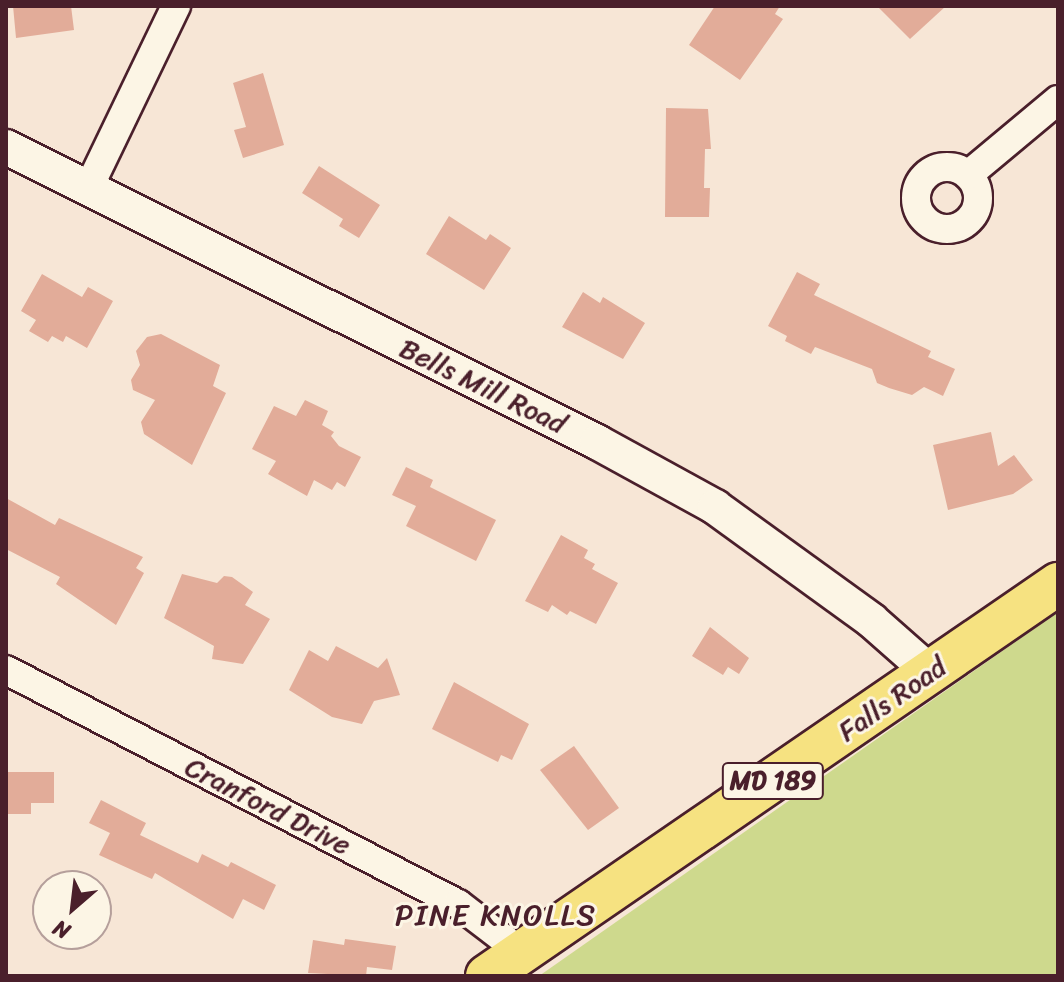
<!DOCTYPE html>
<html>
<head>
<meta charset="utf-8">
<style>
	body { margin:0 }
	#map { position:relative; width:1064px; height:982px; overflow:hidden; background:#f7e6d6; font-family:Sriracha,sans-serif }
	div>[style] { position:absolute }
	.green>* { inset:0; background:#ced98d }
	.building>* { inset:0; background:#e2ac99 }
	.roads { filter:drop-shadow(2px 0 #4a1f2b) drop-shadow(-2px 0 #4a1f2b) drop-shadow(0 2px #4a1f2b) drop-shadow(0 -2px #4a1f2b) }
	.minor>* { height:28px; margin:-14px; padding:0 14px; transform-origin:14px; border-radius:14px; background:#fcf5e5 }
	.minor>.ring { margin:-14px; padding:0; box-sizing:content-box; background:none; border:28px solid #fcf5e5; border-radius:50% }
	.tertiary>* { height:34px; margin:-17px; padding:0 17px; transform-origin:17px; border-radius:17px; background:#fcf5e5 }
	.primary>* { height:42px; margin:-21px; padding:0 21px; transform-origin:21px; border-radius:21px; background:#f6e281 }
	span { translate:-50% -50%; white-space:nowrap; text-align:center; line-height:1.15; -webkit-text-stroke:6px #fcf5e5; paint-order:stroke }
	.shield-label span { padding:2px 6px; background:#fcf5e5; border:2px solid; border-radius:6px; -webkit-text-stroke-width:0 }
	.shield-label { font-size:26px; color:#4a1f2b; font-weight:700 }
	.street-label { font-size:28px; color:#4a1f2b }
	.neighbourhood-label { font-size:30px; color:#4a1f2b; letter-spacing:2px }
	.frame { position:absolute; inset:0; border:8px solid #4a1f2b; pointer-events:none }
	.north { position:absolute; left:32px; top:870px; width:80px; height:80px; box-sizing:border-box; background:#fcf5e5; border:2px solid #b59f9b; border-radius:50%; rotate:208deg; font-size:22px; font-weight:700; line-height:32px; text-align:center; color:#4a1f2b }
	.north::after { content:''; display:block; margin:auto; width:28px; height:36px; background:#4a1f2b; clip-path:polygon(50% 0,100% 100%,50% 72%,0 100%) }
</style>
</head>
<body>
<div id="map">
	<div class="green">
		<i style="clip-path:polygon(1058px 612px,1058px 976px,539px 976px)"></i>
	</div>
	<div class="building">
		<i style="clip-path:polygon(13px 6px,71px 6px,74px 30px,16px 38px)"></i>
		<i style="clip-path:polygon(715px 6px,780px 6px,775px 14px,783px 19px,740px 80px,689px 45px)"></i>
		<i style="clip-path:polygon(877px 6px,946px 6px,910px 39px)"></i>
		<i style="clip-path:polygon(263px 73px,284px 145px,243px 158px,234px 130px,246px 127px,233px 83px)"></i>
		<i style="clip-path:polygon(666px 108px,708px 109px,711px 149px,705px 149px,704px 188px,710px 188px,709px 217px,665px 217px)"></i>
		<i style="clip-path:polygon(319px 166px,380px 205px,359px 238px,339px 226px,343px 219px,302px 193px)"></i>
		<i style="clip-path:polygon(449px 216px,486px 240px,490px 234px,511px 248px,484px 290px,426px 254px)"></i>
		<i style="clip-path:polygon(797px 272px,820px 284px,814px 295px,931px 351px,928px 357px,955px 369px,943px 396px,924px 387px,912px 395px,889px 388px,877px 383px,872px 369px,815px 347px,811px 354px,785px 341px,787px 336px,768px 326px)"></i>
		<i style="clip-path:polygon(42px 274px,82px 297px,88px 287px,113px 301px,87px 348px,66px 336px,63px 342px,52px 336px,48px 342px,29px 331px,36px 320px,21px 311px)"></i>
		<i style="clip-path:polygon(583px 292px,600px 303px,603px 297px,645px 323px,623px 359px,562px 327px)"></i>
		<i style="clip-path:polygon(161px 334px,220px 365px,213px 386px,226px 393px,192px 465px,144px 434px,141px 422px,155px 400px,133px 390px,131px 380px,140px 365px,136px 351px,147px 337px)"></i>
		<i style="clip-path:polygon(305px 400px,328px 411px,322px 425px,334px 432px,331px 436px,339px 446px,361px 457px,345px 487px,337px 482px,332px 490px,314px 480px,307px 496px,268px 474px,276px 461px,252px 449px,274px 406px,296px 416px)"></i>
		<i style="clip-path:polygon(991px 432px,998px 466px,1014px 455px,1033px 480px,1013px 494px,948px 510px,933px 445px)"></i>
		<i style="clip-path:polygon(406px 467px,433px 480px,430px 487px,496px 520px,476px 561px,406px 526px,416px 506px,392px 495px)"></i>
		<i style="clip-path:polygon(6px 498px,55px 525px,59px 518px,143px 557px,136px 568px,144px 573px,116px 625px,56px 584px,60px 577px,6px 549px)"></i>
		<i style="clip-path:polygon(561px 535px,588px 550px,584px 558px,595px 564px,592px 569px,618px 583px,596px 624px,570px 611px,567px 615px,552px 605px,548px 612px,525px 601px)"></i>
		<i style="clip-path:polygon(182px 574px,217px 583px,224px 576px,232px 577px,253px 592px,245px 605px,270px 619px,243px 664px,212px 659px,214px 646px,164px 618px)"></i>
		<i style="clip-path:polygon(710px 627px,749px 658px,739px 674px,728px 667px,723px 675px,692px 656px)"></i>
		<i style="clip-path:polygon(336px 646px,378px 668px,387px 658px,400px 695px,374px 701px,362px 724px,332px 717px,289px 690px,309px 650px,328px 661px)"></i>
		<i style="clip-path:polygon(454px 682px,529px 724px,512px 760px,501px 755px,498px 762px,432px 729px)"></i>
		<i style="clip-path:polygon(574px 746px,619px 808px,588px 830px,540px 770px)"></i>
		<i style="clip-path:polygon(6px 772px,54px 772px,54px 803px,31px 803px,31px 814px,6px 814px)"></i>
		<i style="clip-path:polygon(101px 800px,146px 823px,140px 835px,198px 863px,202px 854px,228px 867px,231px 862px,276px 885px,264px 910px,243px 899px,233px 919px,155px 873px,152px 879px,99px 855px,110px 833px,89px 823px)"></i>
		<i style="clip-path:polygon(345px 939px,396px 946px,392px 970px,367px 967px,366px 976px,308px 973px,313px 940px,344px 945px)"></i>
	</div>
	<div class="roads">
		<div class="minor">
			<i class="ring" style="left:916px;top:167px;width:34px;height:34px"></i>
			<i style="left:968px;top:175px;width:117px;rotate:-39.8deg"></i>
			<i style="left:88px;top:189px;width:203px;rotate:-64.3deg"></i>
			<i style="left:6px;top:670px;width:509px;rotate:27.37deg"></i>
			<i style="left:458px;top:904px;width:81px;rotate:37.4deg"></i>
		</div>
		<div class="tertiary">
			<i style="left:6px;top:147px;width:661px;rotate:26.53deg"></i>
			<i style="left:597px;top:442px;width:135px;rotate:28.8deg"></i>
			<i style="left:715px;top:507px;width:193px;rotate:35.9deg"></i>
			<i style="left:871px;top:620px;width:79px;rotate:41.4deg"></i>
		</div>
		<div class="primary">
			<i style="left:487px;top:976px;width:693px;rotate:-34.47deg"></i>
		</div>
	</div>
	<div class="shield-label">
		<span style="left:773px;top:781px">MD 189</span>
	</div>
	<div class="street-label">
		<span style="left:483px;top:386px;rotate:26deg">Bells Mill Road</span>
		<span style="left:892px;top:699px;rotate:-35deg">Falls Road</span>
		<span style="left:268px;top:806px;rotate:27deg">Cranford Drive</span>
	</div>
	<div class="neighbourhood-label">
		<span style="left:496px;top:915px">PINE KNOLLS</span>
	</div>
	<div class="frame"></div>
	<div class="north">N</div>
</div>
</body>
</html>
